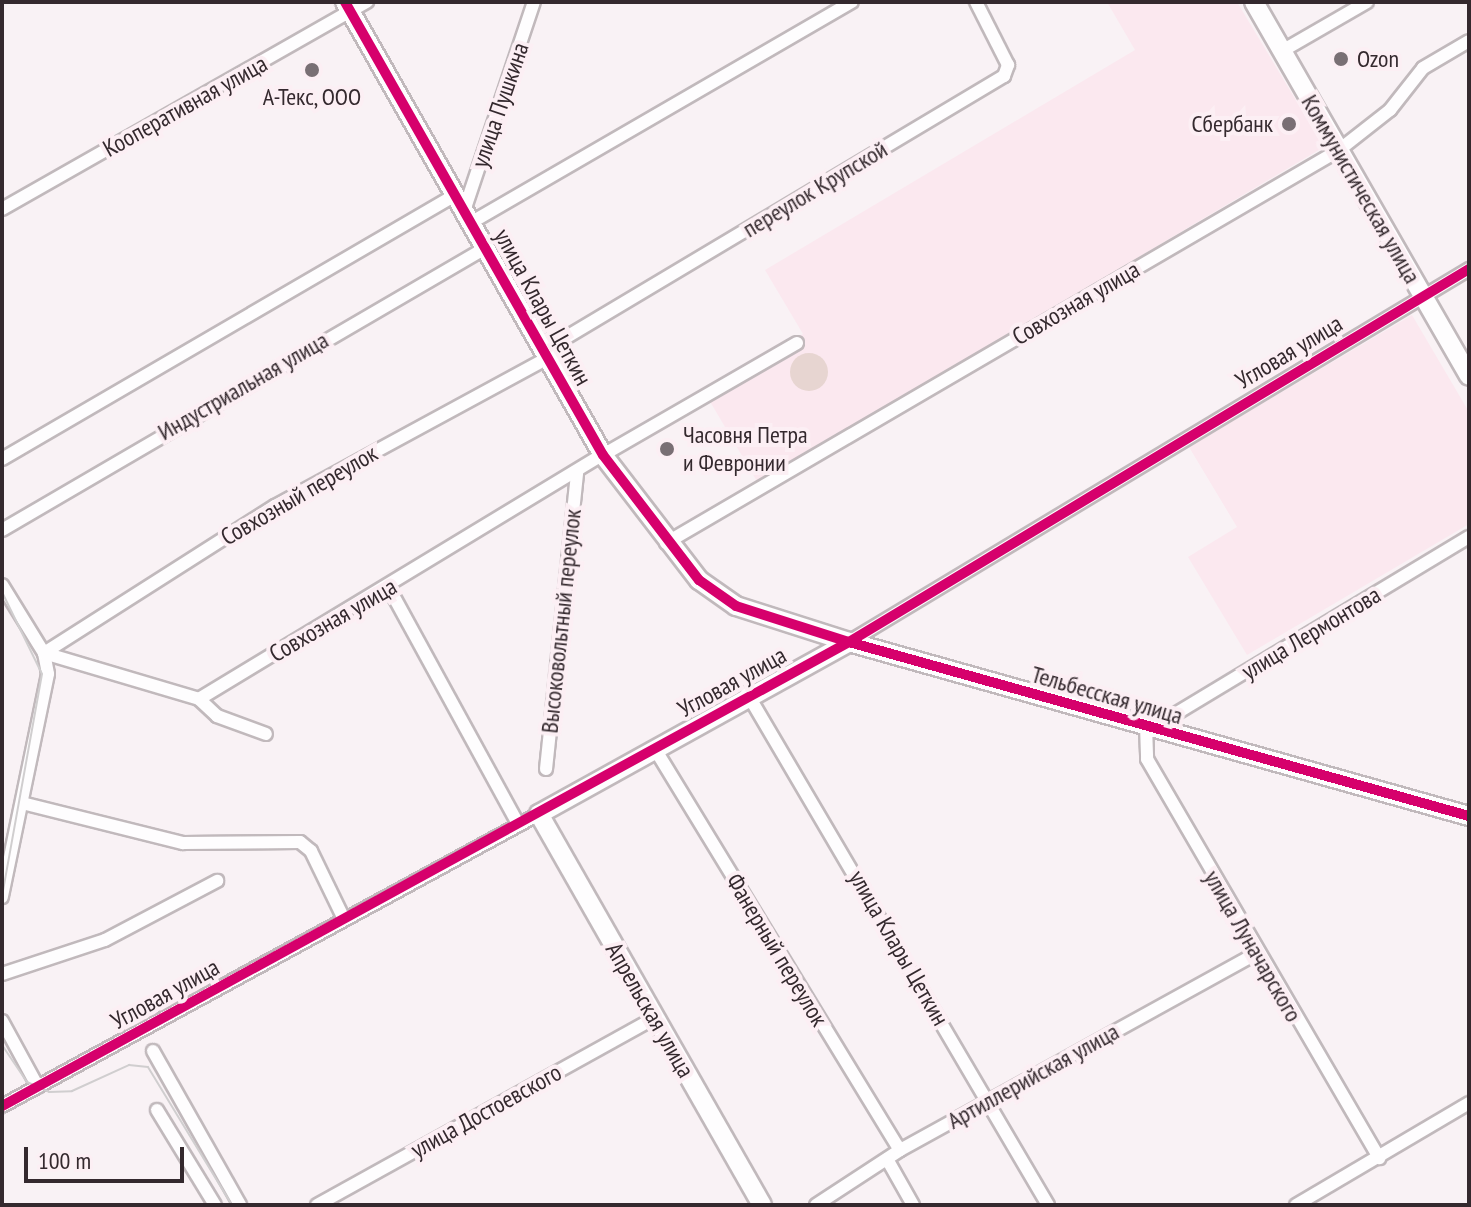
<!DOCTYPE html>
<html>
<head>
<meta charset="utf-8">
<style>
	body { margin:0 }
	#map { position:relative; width:1471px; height:1207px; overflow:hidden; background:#f9f2f5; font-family:"PT Sans Narrow",sans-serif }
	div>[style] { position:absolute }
	.built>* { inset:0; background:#fbe8ef }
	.green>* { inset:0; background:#e7d5d1 }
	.round { border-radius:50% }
	.roads { filter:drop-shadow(2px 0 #c1b9bc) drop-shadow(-2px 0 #c1b9bc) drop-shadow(0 2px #c1b9bc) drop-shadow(0 -2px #c1b9bc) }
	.street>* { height:12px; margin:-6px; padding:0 6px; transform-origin:6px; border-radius:6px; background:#fefdfe }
	.secondary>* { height:18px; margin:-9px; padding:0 9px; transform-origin:9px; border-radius:9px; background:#fefdfe }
	.tram>* { height:2px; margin:-1px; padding:0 1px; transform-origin:1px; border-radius:1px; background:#d0cecf }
	.cycleway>* { height:10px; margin:-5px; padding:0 5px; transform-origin:5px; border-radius:5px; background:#d6006c }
	.dots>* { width:22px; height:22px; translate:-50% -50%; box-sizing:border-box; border:4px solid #fceff4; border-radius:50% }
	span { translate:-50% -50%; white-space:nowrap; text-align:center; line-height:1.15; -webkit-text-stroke:8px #fceff4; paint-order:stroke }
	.poi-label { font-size:24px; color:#34292e }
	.left { translate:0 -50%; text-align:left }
	.right { translate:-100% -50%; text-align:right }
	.street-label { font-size:24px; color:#34292e }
	.frame { position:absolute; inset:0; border:4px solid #34292e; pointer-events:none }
	.scale { position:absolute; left:24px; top:1147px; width:160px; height:36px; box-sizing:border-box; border:4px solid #34292e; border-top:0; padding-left:10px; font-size:24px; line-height:28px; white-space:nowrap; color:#34292e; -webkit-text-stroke:6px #fceff4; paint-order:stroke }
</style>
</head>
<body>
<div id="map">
	<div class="built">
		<i style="clip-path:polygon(1107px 2px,1237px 2px,1324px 147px,758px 483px,705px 393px,803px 334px,765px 270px,1135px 50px)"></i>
		<i style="clip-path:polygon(1412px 315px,1469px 412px,1469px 524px,1247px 655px,1188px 557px,1237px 527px,1189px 447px)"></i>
	</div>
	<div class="green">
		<i class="round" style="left:790px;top:353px;width:38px;height:38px"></i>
	</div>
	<div class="roads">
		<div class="street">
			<i style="left:1282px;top:51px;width:98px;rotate:-30deg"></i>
			<i style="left:465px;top:208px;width:217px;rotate:-71.5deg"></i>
			<i style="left:2px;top:209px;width:420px;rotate:-29.6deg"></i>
			<i style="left:472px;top:222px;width:439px;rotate:-30.1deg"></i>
			<i style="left:603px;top:455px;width:224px;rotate:-30deg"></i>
			<i style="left:2px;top:459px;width:527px;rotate:-30.22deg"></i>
			<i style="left:2px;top:530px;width:562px;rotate:-30.26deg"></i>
			<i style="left:666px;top:543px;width:779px;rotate:-30.28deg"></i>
			<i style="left:1339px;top:150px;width:65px;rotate:-38.1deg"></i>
			<i style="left:1390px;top:110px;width:53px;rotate:-51.8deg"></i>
			<i style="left:1423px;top:68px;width:53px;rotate:-30.4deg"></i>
			<i style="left:2px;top:585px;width:80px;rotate:58.3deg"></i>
			<i style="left:44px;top:653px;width:21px;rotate:79deg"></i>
			<i style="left:48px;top:674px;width:228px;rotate:101.7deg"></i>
			<i style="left:389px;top:588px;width:270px;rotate:61.3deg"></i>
			<i style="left:849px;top:642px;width:724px;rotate:-31.03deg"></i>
			<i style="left:44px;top:653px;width:274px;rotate:-32.5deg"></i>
			<i style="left:275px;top:506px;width:311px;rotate:-28.5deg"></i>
			<i style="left:548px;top:358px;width:16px;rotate:-63deg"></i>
			<i style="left:555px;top:344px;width:523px;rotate:-30.83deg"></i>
			<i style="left:1004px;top:76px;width:12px;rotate:-70deg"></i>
			<i style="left:1008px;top:65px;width:71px;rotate:-116.9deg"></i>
			<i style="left:44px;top:653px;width:162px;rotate:16.5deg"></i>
			<i style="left:199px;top:699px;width:473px;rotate:-31.2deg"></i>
			<i style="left:747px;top:693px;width:594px;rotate:59.55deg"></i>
			<i style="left:199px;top:699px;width:25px;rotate:43deg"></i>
			<i style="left:217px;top:716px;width:52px;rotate:20.2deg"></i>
			<i style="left:1146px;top:726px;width:33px;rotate:88deg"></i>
			<i style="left:1147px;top:759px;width:462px;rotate:59.8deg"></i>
			<i style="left:1152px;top:728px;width:370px;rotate:-31.1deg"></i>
			<i style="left:655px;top:749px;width:470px;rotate:58.6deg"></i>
			<i style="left:546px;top:769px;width:298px;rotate:-84deg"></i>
			<i style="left:22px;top:803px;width:166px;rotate:14deg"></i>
			<i style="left:183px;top:843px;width:117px;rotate:-0.5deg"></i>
			<i style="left:300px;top:842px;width:14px;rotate:39deg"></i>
			<i style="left:311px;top:851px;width:76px;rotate:64.1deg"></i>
			<i style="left:2px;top:974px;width:108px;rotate:-18.3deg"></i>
			<i style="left:105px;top:940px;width:127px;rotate:-27.8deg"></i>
			<i style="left:2px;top:1021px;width:75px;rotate:61.4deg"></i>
			<i style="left:153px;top:1051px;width:177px;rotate:60.5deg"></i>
			<i style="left:2px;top:1106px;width:611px;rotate:-28.54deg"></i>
			<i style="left:157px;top:1110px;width:111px;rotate:58.6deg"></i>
			<i style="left:887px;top:1159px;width:53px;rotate:60.5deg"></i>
			<i style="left:317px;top:1205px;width:385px;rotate:-29deg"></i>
			<i style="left:816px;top:1205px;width:100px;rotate:-33.2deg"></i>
			<i style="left:900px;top:1150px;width:406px;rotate:-28.9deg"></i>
			<i style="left:1296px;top:1205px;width:201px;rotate:-30.5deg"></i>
		</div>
		<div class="secondary">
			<i style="left:345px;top:2px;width:521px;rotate:60.34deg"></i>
			<i style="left:603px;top:455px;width:158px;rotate:52.5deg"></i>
			<i style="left:699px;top:580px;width:45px;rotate:35.1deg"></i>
			<i style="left:736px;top:606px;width:119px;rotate:17.7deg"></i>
			<i style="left:849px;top:642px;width:644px;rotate:15.68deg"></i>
			<i style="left:1254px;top:2px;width:431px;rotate:60.1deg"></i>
			<i style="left:762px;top:1205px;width:450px;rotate:-119.7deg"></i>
			<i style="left:539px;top:814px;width:355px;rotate:-29deg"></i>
		</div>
	</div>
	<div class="tram">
		<i style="left:2px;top:592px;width:91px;rotate:64deg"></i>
		<i style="left:42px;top:674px;width:227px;rotate:100.2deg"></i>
		<i style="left:2px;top:1045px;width:45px;rotate:56deg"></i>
		<i style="left:27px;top:1082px;width:24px;rotate:24deg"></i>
		<i style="left:49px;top:1092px;width:23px;rotate:-2deg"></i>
		<i style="left:72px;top:1091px;width:63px;rotate:-24.5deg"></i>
		<i style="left:129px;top:1065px;width:19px;rotate:6deg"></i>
		<i style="left:148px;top:1067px;width:162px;rotate:58.7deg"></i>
	</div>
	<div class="cycleway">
		<i style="left:345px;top:2px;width:521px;rotate:60.34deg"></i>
		<i style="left:603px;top:455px;width:158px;rotate:52.5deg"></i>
		<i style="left:699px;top:580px;width:45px;rotate:35.1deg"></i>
		<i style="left:736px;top:606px;width:119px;rotate:17.7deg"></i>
		<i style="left:849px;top:642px;width:644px;rotate:15.68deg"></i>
		<i style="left:2px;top:1106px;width:966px;rotate:-28.71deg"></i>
		<i style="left:849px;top:642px;width:724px;rotate:-31.03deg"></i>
	</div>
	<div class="dots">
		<i style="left:1341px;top:59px;background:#796f74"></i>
		<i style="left:312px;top:70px;background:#796f74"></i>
		<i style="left:1289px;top:124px;background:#796f74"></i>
		<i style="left:667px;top:449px;background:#796f74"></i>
	</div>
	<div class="poi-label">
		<span class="left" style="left:1357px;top:59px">Ozon</span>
		<span style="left:312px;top:97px">А-Текс, ООО</span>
		<span class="right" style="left:1273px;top:124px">Сбербанк</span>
		<span class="left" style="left:683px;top:449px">Часовня Петра<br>и Февронии</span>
	</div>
	<div class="street-label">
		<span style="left:500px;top:105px;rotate:-71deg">улица Пушкина</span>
		<span style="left:185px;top:106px;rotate:-29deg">Кооперативная улица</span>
		<span style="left:815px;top:189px;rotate:-31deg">переулок Крупской</span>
		<span style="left:1361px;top:189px;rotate:60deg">Коммунистическая улица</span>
		<span style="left:1076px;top:303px;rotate:-30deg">Совхозная улица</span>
		<span style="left:543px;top:307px;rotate:61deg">улица Клары Цеткин</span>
		<span style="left:1289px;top:352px;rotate:-31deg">Угловая улица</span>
		<span style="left:243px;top:386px;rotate:-30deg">Индустриальная улица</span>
		<span style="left:299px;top:495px;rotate:-30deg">Совхозный переулок</span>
		<span style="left:333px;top:620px;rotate:-30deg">Совхозная улица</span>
		<span style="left:561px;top:621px;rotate:-84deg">Высоковольтный переулок</span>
		<span style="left:1311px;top:633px;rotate:-31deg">улица Лермонтова</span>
		<span style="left:732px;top:682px;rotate:-29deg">Угловая улица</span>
		<span style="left:1107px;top:695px;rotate:16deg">Тельбесская улица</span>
		<span style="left:1253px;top:946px;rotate:60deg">улица Луначарского</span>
		<span style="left:899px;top:948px;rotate:60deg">улица Клары Цеткин</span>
		<span style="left:777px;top:950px;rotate:59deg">Фанерный переулок</span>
		<span style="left:165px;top:994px;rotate:-29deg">Угловая улица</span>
		<span style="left:650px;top:1010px;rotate:60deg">Апрельская улица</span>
		<span style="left:1033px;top:1076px;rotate:-29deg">Артиллерийская улица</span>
		<span style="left:486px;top:1111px;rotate:-29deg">улица Достоевского</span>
	</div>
	<div class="frame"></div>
	<div class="scale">100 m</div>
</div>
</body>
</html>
